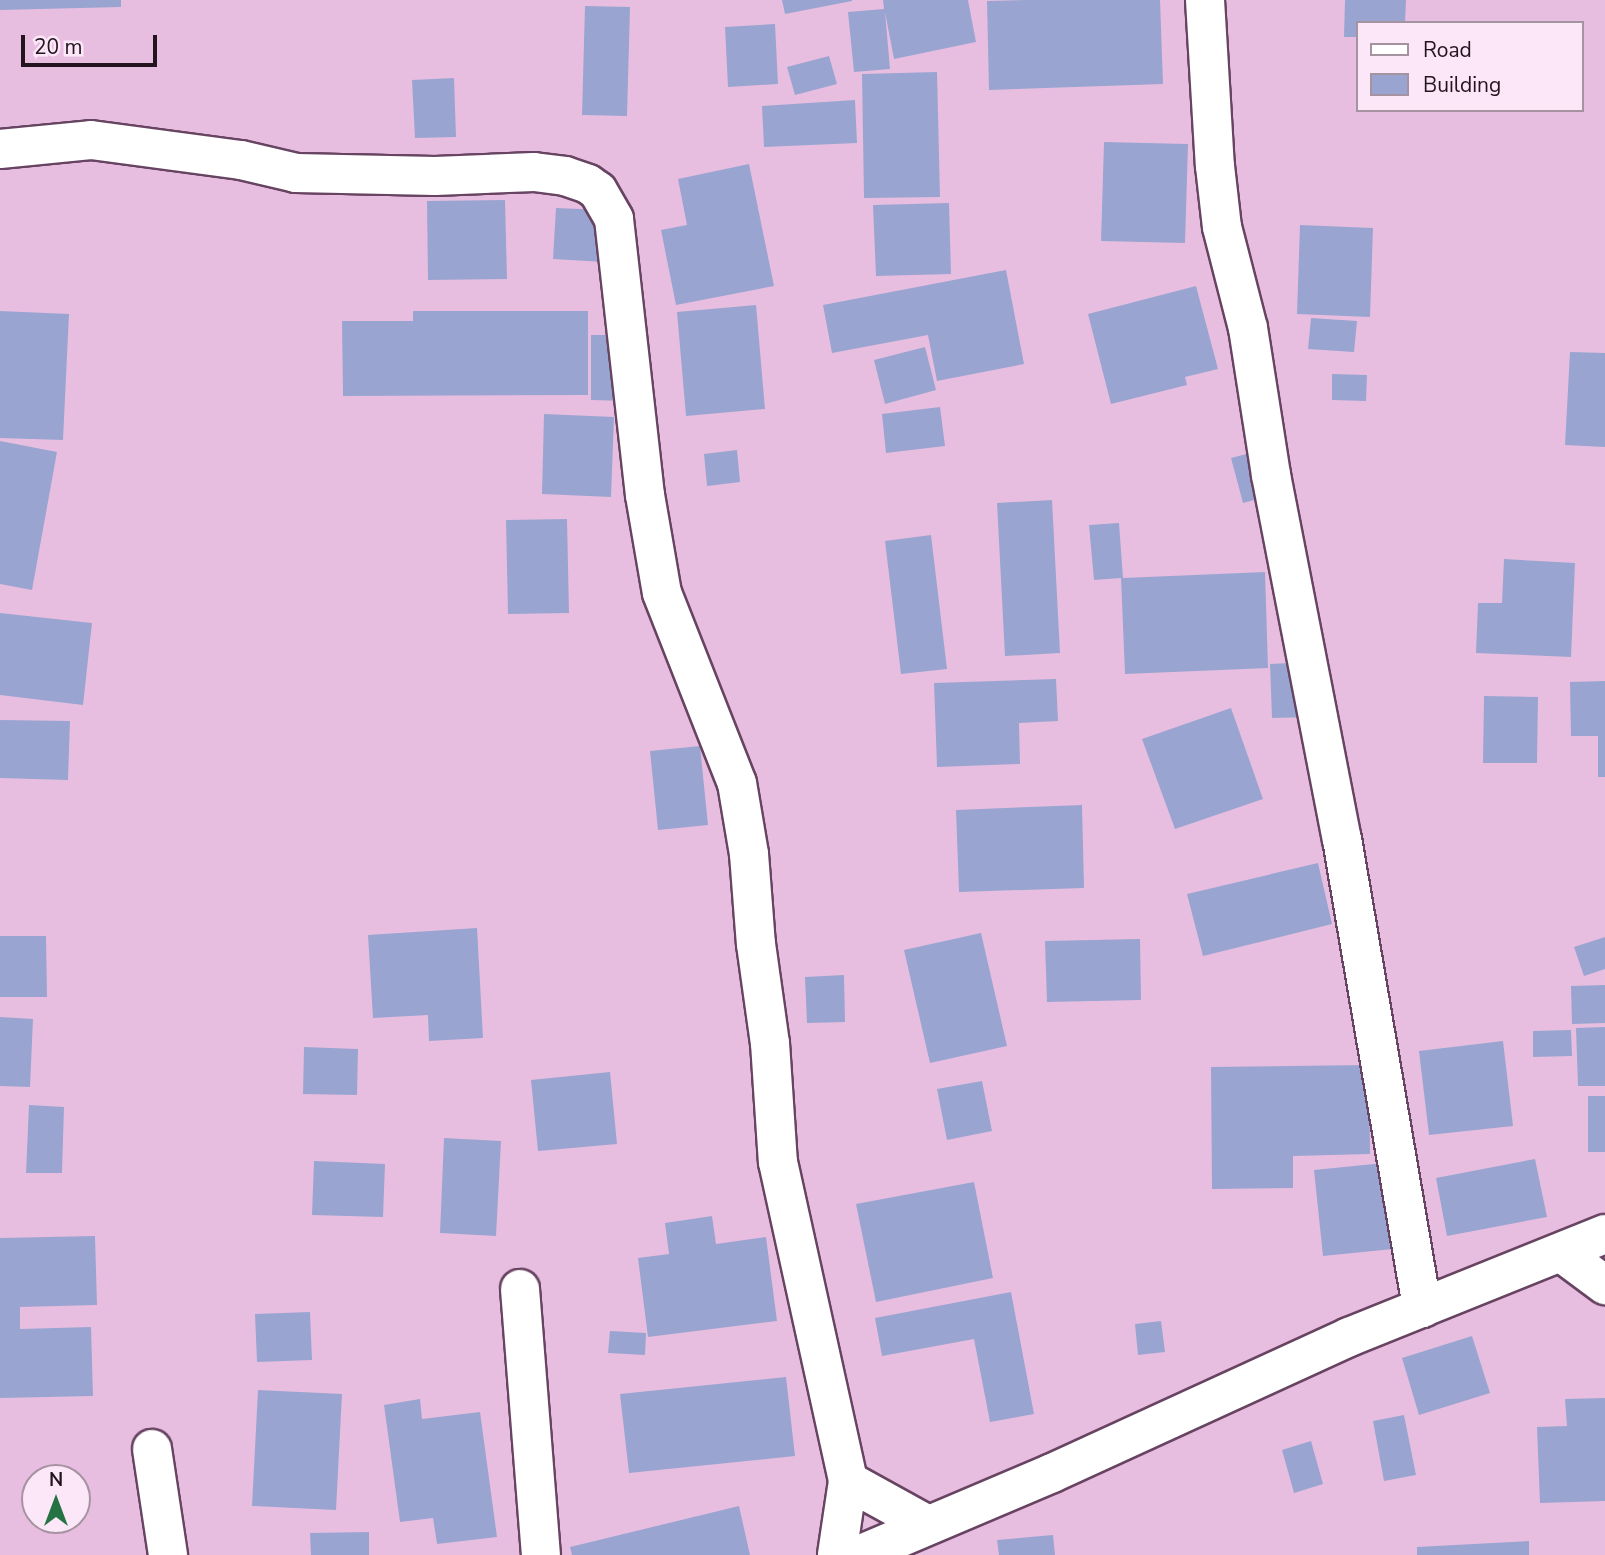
<!DOCTYPE html>
<html>
<head>
<meta charset="utf-8">
<style>
	body { margin:0 }
	#map { position:relative; width:1605px; height:1555px; overflow:hidden; background:#e8bee0; font-family:"Nunito Sans",sans-serif }
	div>[style] { position:absolute }
	.building>* { inset:0; background:#99a5d0 }
	.roads { filter:drop-shadow(2px 0 #674461) drop-shadow(-2px 0 #674461) drop-shadow(0 2px #674461) drop-shadow(0 -2px #674461) }
	.minor>* { height:38px; margin:-19px; padding:0 19px; transform-origin:19px; border-radius:19px; background:#fff }
	span { translate:-50% -50%; white-space:nowrap; text-align:center; line-height:1.15; -webkit-text-stroke:5px #fce7f8; paint-order:stroke }
	.legend { position:absolute; left:1356px; top:21px; width:228px; height:91px; box-sizing:border-box; background:#fce7f8; border:2px solid #a593a2; margin:0; padding:9px 12px; list-style:none; font-size:21px; color:#231420 }
	.legend li { display:flex; align-items:center; gap:14px; height:35px }
	.legend b { width:35px; border:2px solid #a593a2 }
	.north { position:absolute; left:21px; top:1464px; width:70px; height:70px; box-sizing:border-box; background:#fce7f8; border:2px solid #a593a2; border-radius:50%; rotate:0deg; font-size:19px; font-weight:700; line-height:28px; text-align:center; color:#231420 }
	.north::after { content:''; display:block; margin:auto; width:24px; height:32px; background:#257342; clip-path:polygon(50% 0,100% 100%,50% 72%,0 100%) }
	.scale { position:absolute; left:21px; top:35px; width:136px; height:32px; box-sizing:border-box; border:4px solid #231420; border-top:0; padding-left:9px; font-size:21px; line-height:24px; white-space:nowrap; color:#231420; -webkit-text-stroke:5px #fce7f8; paint-order:stroke }
</style>
</head>
<body>
<div id="map">
	<div class="building">
		<i style="clip-path:polygon(0 0,121px 0,121px 7px,0 10px)"></i>
		<i style="clip-path:polygon(782px 0,852px 0,852px 1px,785px 14px)"></i>
		<i style="clip-path:polygon(883px 0,968px 0,976px 42px,894px 59px,885px 12px,890px 69px,854px 72px,848px 12px,884px 9px)"></i>
		<i style="clip-path:polygon(1025px 0,1160px 0,1163px 84px,989px 90px,987px 1px)"></i>
		<i style="clip-path:polygon(1345px 0,1406px 0,1405px 23px,1358px 23px,1358px 37px,1344px 37px)"></i>
		<i style="clip-path:polygon(585px 6px,630px 7px,627px 116px,582px 115px)"></i>
		<i style="clip-path:polygon(775px 24px,778px 84px,728px 87px,725px 27px)"></i>
		<i style="clip-path:polygon(829px 56px,837px 84px,795px 95px,787px 67px)"></i>
		<i style="clip-path:polygon(937px 72px,940px 197px,864px 198px,862px 74px)"></i>
		<i style="clip-path:polygon(454px 78px,456px 137px,415px 138px,412px 80px)"></i>
		<i style="clip-path:polygon(855px 100px,857px 143px,764px 147px,762px 106px)"></i>
		<i style="clip-path:polygon(1104px 142px,1188px 144px,1185px 243px,1101px 241px)"></i>
		<i style="clip-path:polygon(749px 164px,774px 286px,676px 305px,661px 230px,687px 225px,678px 179px)"></i>
		<i style="clip-path:polygon(505px 200px,507px 279px,428px 280px,427px 201px)"></i>
		<i style="clip-path:polygon(949px 203px,951px 274px,876px 276px,873px 205px)"></i>
		<i style="clip-path:polygon(556px 208px,606px 210px,604px 262px,553px 259px)"></i>
		<i style="clip-path:polygon(1300px 225px,1373px 228px,1370px 317px,1297px 314px)"></i>
		<i style="clip-path:polygon(1006px 270px,1024px 364px,937px 381px,928px 335px,832px 353px,823px 305px)"></i>
		<i style="clip-path:polygon(1196px 286px,1218px 369px,1185px 377px,1187px 385px,1111px 404px,1088px 314px)"></i>
		<i style="clip-path:polygon(756px 305px,765px 409px,686px 416px,677px 312px)"></i>
		<i style="clip-path:polygon(0 311px,69px 314px,63px 440px,0 438px)"></i>
		<i style="clip-path:polygon(413px 311px,588px 311px,588px 395px,343px 396px,342px 321px,413px 321px)"></i>
		<i style="clip-path:polygon(1311px 318px,1357px 321px,1354px 352px,1308px 349px)"></i>
		<i style="clip-path:polygon(591px 335px,627px 335px,625px 401px,591px 400px)"></i>
		<i style="clip-path:polygon(925px 347px,936px 390px,885px 404px,874px 360px)"></i>
		<i style="clip-path:polygon(1570px 352px,1605px 353px,1605px 447px,1565px 445px)"></i>
		<i style="clip-path:polygon(1332px 374px,1367px 375px,1366px 401px,1332px 400px)"></i>
		<i style="clip-path:polygon(940px 407px,945px 446px,886px 453px,882px 414px)"></i>
		<i style="clip-path:polygon(544px 414px,614px 417px,611px 497px,542px 494px)"></i>
		<i style="clip-path:polygon(0 441px,57px 452px,32px 590px,0 584px)"></i>
		<i style="clip-path:polygon(737px 450px,740px 482px,707px 486px,704px 454px)"></i>
		<i style="clip-path:polygon(1254px 452px,1265px 497px,1243px 503px,1231px 458px)"></i>
		<i style="clip-path:polygon(1052px 500px,1060px 653px,1005px 656px,997px 503px)"></i>
		<i style="clip-path:polygon(567px 519px,569px 613px,508px 614px,506px 520px)"></i>
		<i style="clip-path:polygon(1119px 523px,1123px 578px,1265px 572px,1268px 668px,1125px 674px,1121px 578px,1094px 580px,1089px 525px)"></i>
		<i style="clip-path:polygon(931px 535px,947px 669px,901px 674px,885px 541px)"></i>
		<i style="clip-path:polygon(1504px 559px,1575px 563px,1571px 657px,1476px 653px,1478px 603px,1502px 603px)"></i>
		<i style="clip-path:polygon(0 613px,92px 623px,83px 705px,0 695px)"></i>
		<i style="clip-path:polygon(1310px 662px,1313px 717px,1272px 718px,1270px 664px)"></i>
		<i style="clip-path:polygon(1056px 679px,1058px 721px,1019px 723px,1020px 764px,937px 767px,934px 683px)"></i>
		<i style="clip-path:polygon(1605px 681px,1605px 777px,1598px 777px,1598px 736px,1571px 736px,1570px 682px)"></i>
		<i style="clip-path:polygon(1484px 696px,1538px 697px,1537px 763px,1483px 763px)"></i>
		<i style="clip-path:polygon(1231px 708px,1263px 799px,1175px 829px,1142px 739px)"></i>
		<i style="clip-path:polygon(0 720px,70px 721px,68px 780px,0 778px)"></i>
		<i style="clip-path:polygon(700px 746px,708px 825px,658px 830px,650px 751px)"></i>
		<i style="clip-path:polygon(1082px 805px,1084px 888px,959px 892px,956px 810px)"></i>
		<i style="clip-path:polygon(1318px 863px,1332px 924px,1203px 956px,1187px 894px)"></i>
		<i style="clip-path:polygon(477px 928px,483px 1038px,429px 1041px,428px 1015px,373px 1018px,368px 935px)"></i>
		<i style="clip-path:polygon(981px 933px,1007px 1046px,930px 1063px,904px 950px)"></i>
		<i style="clip-path:polygon(0 936px,46px 936px,47px 997px,0 997px)"></i>
		<i style="clip-path:polygon(1605px 937px,1605px 969px,1584px 976px,1574px 947px)"></i>
		<i style="clip-path:polygon(1140px 939px,1141px 1000px,1047px 1002px,1045px 941px)"></i>
		<i style="clip-path:polygon(844px 975px,845px 1022px,807px 1023px,805px 977px)"></i>
		<i style="clip-path:polygon(1605px 985px,1605px 1023px,1572px 1024px,1571px 986px)"></i>
		<i style="clip-path:polygon(0 1017px,33px 1019px,30px 1087px,0 1086px)"></i>
		<i style="clip-path:polygon(1605px 1027px,1605px 1086px,1578px 1086px,1576px 1028px)"></i>
		<i style="clip-path:polygon(1571px 1030px,1572px 1056px,1533px 1057px,1533px 1031px)"></i>
		<i style="clip-path:polygon(1503px 1041px,1513px 1126px,1429px 1135px,1419px 1051px)"></i>
		<i style="clip-path:polygon(304px 1047px,358px 1049px,357px 1095px,303px 1094px)"></i>
		<i style="clip-path:polygon(1369px 1065px,1370px 1154px,1293px 1156px,1293px 1188px,1212px 1189px,1211px 1067px)"></i>
		<i style="clip-path:polygon(610px 1072px,617px 1144px,538px 1151px,531px 1080px)"></i>
		<i style="clip-path:polygon(982px 1081px,992px 1131px,947px 1140px,937px 1089px)"></i>
		<i style="clip-path:polygon(1588px 1096px,1605px 1096px,1605px 1152px,1588px 1152px)"></i>
		<i style="clip-path:polygon(29px 1105px,64px 1107px,62px 1173px,26px 1173px)"></i>
		<i style="clip-path:polygon(444px 1138px,501px 1141px,496px 1236px,440px 1233px)"></i>
		<i style="clip-path:polygon(1535px 1159px,1547px 1217px,1447px 1236px,1436px 1178px)"></i>
		<i style="clip-path:polygon(314px 1161px,385px 1164px,383px 1217px,312px 1215px)"></i>
		<i style="clip-path:polygon(1384px 1163px,1393px 1249px,1323px 1256px,1314px 1170px)"></i>
		<i style="clip-path:polygon(974px 1182px,993px 1278px,876px 1302px,856px 1204px)"></i>
		<i style="clip-path:polygon(712px 1216px,716px 1244px,766px 1237px,777px 1321px,648px 1337px,638px 1258px,669px 1254px,665px 1223px)"></i>
		<i style="clip-path:polygon(95px 1236px,97px 1305px,20px 1307px,20px 1329px,91px 1327px,93px 1396px,0 1398px,0 1238px)"></i>
		<i style="clip-path:polygon(1011px 1292px,1034px 1414px,990px 1422px,974px 1339px,882px 1356px,875px 1318px)"></i>
		<i style="clip-path:polygon(310px 1312px,312px 1360px,257px 1362px,255px 1314px)"></i>
		<i style="clip-path:polygon(1161px 1321px,1165px 1352px,1138px 1355px,1135px 1324px)"></i>
		<i style="clip-path:polygon(610px 1331px,646px 1333px,645px 1355px,608px 1353px)"></i>
		<i style="clip-path:polygon(1472px 1336px,1490px 1393px,1419px 1415px,1402px 1358px)"></i>
		<i style="clip-path:polygon(786px 1377px,795px 1456px,629px 1473px,620px 1394px)"></i>
		<i style="clip-path:polygon(258px 1390px,342px 1394px,336px 1510px,252px 1506px)"></i>
		<i style="clip-path:polygon(1605px 1398px,1605px 1501px,1540px 1503px,1537px 1427px,1567px 1426px,1565px 1399px)"></i>
		<i style="clip-path:polygon(420px 1399px,422px 1419px,480px 1412px,497px 1537px,437px 1544px,433px 1518px,400px 1522px,384px 1405px)"></i>
		<i style="clip-path:polygon(1404px 1415px,1416px 1475px,1384px 1481px,1373px 1421px)"></i>
		<i style="clip-path:polygon(1311px 1441px,1323px 1484px,1294px 1493px,1282px 1450px)"></i>
		<i style="clip-path:polygon(739px 1506px,750px 1555px,572px 1555px,570px 1547px)"></i>
		<i style="clip-path:polygon(369px 1532px,369px 1555px,311px 1555px,310px 1533px)"></i>
		<i style="clip-path:polygon(1053px 1535px,1055px 1555px,999px 1555px,997px 1540px)"></i>
		<i style="clip-path:polygon(1529px 1541px,1529px 1555px,1417px 1555px,1417px 1547px)"></i>
	</div>
	<div class="roads">
		<div class="minor">
			<i style="left:1205px;top:0;width:166px;rotate:86.6deg"></i>
			<i style="left:1215px;top:166px;width:61px;rotate:83.5deg"></i>
			<i style="left:1222px;top:227px;width:104px;rotate:75.6deg"></i>
			<i style="left:1248px;top:328px;width:149px;rotate:81.1deg"></i>
			<i style="left:1271px;top:475px;width:371px;rotate:79deg"></i>
			<i style="left:1342px;top:839px;width:476px;rotate:80.3deg"></i>
			<i style="left:0;top:149px;width:91px;rotate:-5.6deg"></i>
			<i style="left:91px;top:140px;width:151px;rotate:7.6deg"></i>
			<i style="left:241px;top:160px;width:57px;rotate:13.3deg"></i>
			<i style="left:296px;top:173px;width:139px;rotate:1.2deg"></i>
			<i style="left:435px;top:176px;width:99px;rotate:-2.3deg"></i>
			<i style="left:534px;top:172px;width:31px;rotate:7deg"></i>
			<i style="left:565px;top:176px;width:24px;rotate:19deg"></i>
			<i style="left:588px;top:184px;width:12px;rotate:35deg"></i>
			<i style="left:598px;top:191px;width:32px;rotate:60deg"></i>
			<i style="left:614px;top:219px;width:278px;rotate:83.6deg"></i>
			<i style="left:645px;top:495px;width:99px;rotate:80.2deg"></i>
			<i style="left:662px;top:593px;width:204px;rotate:68.5deg"></i>
			<i style="left:737px;top:783px;width:72px;rotate:80.4deg"></i>
			<i style="left:749px;top:854px;width:90px;rotate:85.6deg"></i>
			<i style="left:756px;top:944px;width:100px;rotate:82deg"></i>
			<i style="left:770px;top:1043px;width:119px;rotate:86.2deg"></i>
			<i style="left:778px;top:1162px;width:327px;rotate:77.6deg"></i>
			<i style="left:848px;top:1481px;width:75px;rotate:98.5deg"></i>
			<i style="left:1562px;top:1253px;width:54px;rotate:36.7deg"></i>
			<i style="left:520px;top:1289px;width:267px;rotate:85.5deg"></i>
			<i style="left:152px;top:1449px;width:107px;rotate:81.4deg"></i>
			<i style="left:848px;top:1481px;width:91px;rotate:28.8deg"></i>
			<i style="left:859px;top:1555px;width:210px;rotate:-23deg"></i>
			<i style="left:1052px;top:1473px;width:327px;rotate:-24.6deg"></i>
			<i style="left:1349px;top:1337px;width:276px;rotate:-21.9deg"></i>
		</div>
	</div>
	<ul class="legend">
	<li><b style="height:9px;background:#fff"></b>Road</li>
	<li><b style="height:19px;background:#99a5d0"></b>Building</li>
	</ul>
	<div class="north">N</div>
	<div class="scale">20 m</div>
</div>
</body>
</html>
